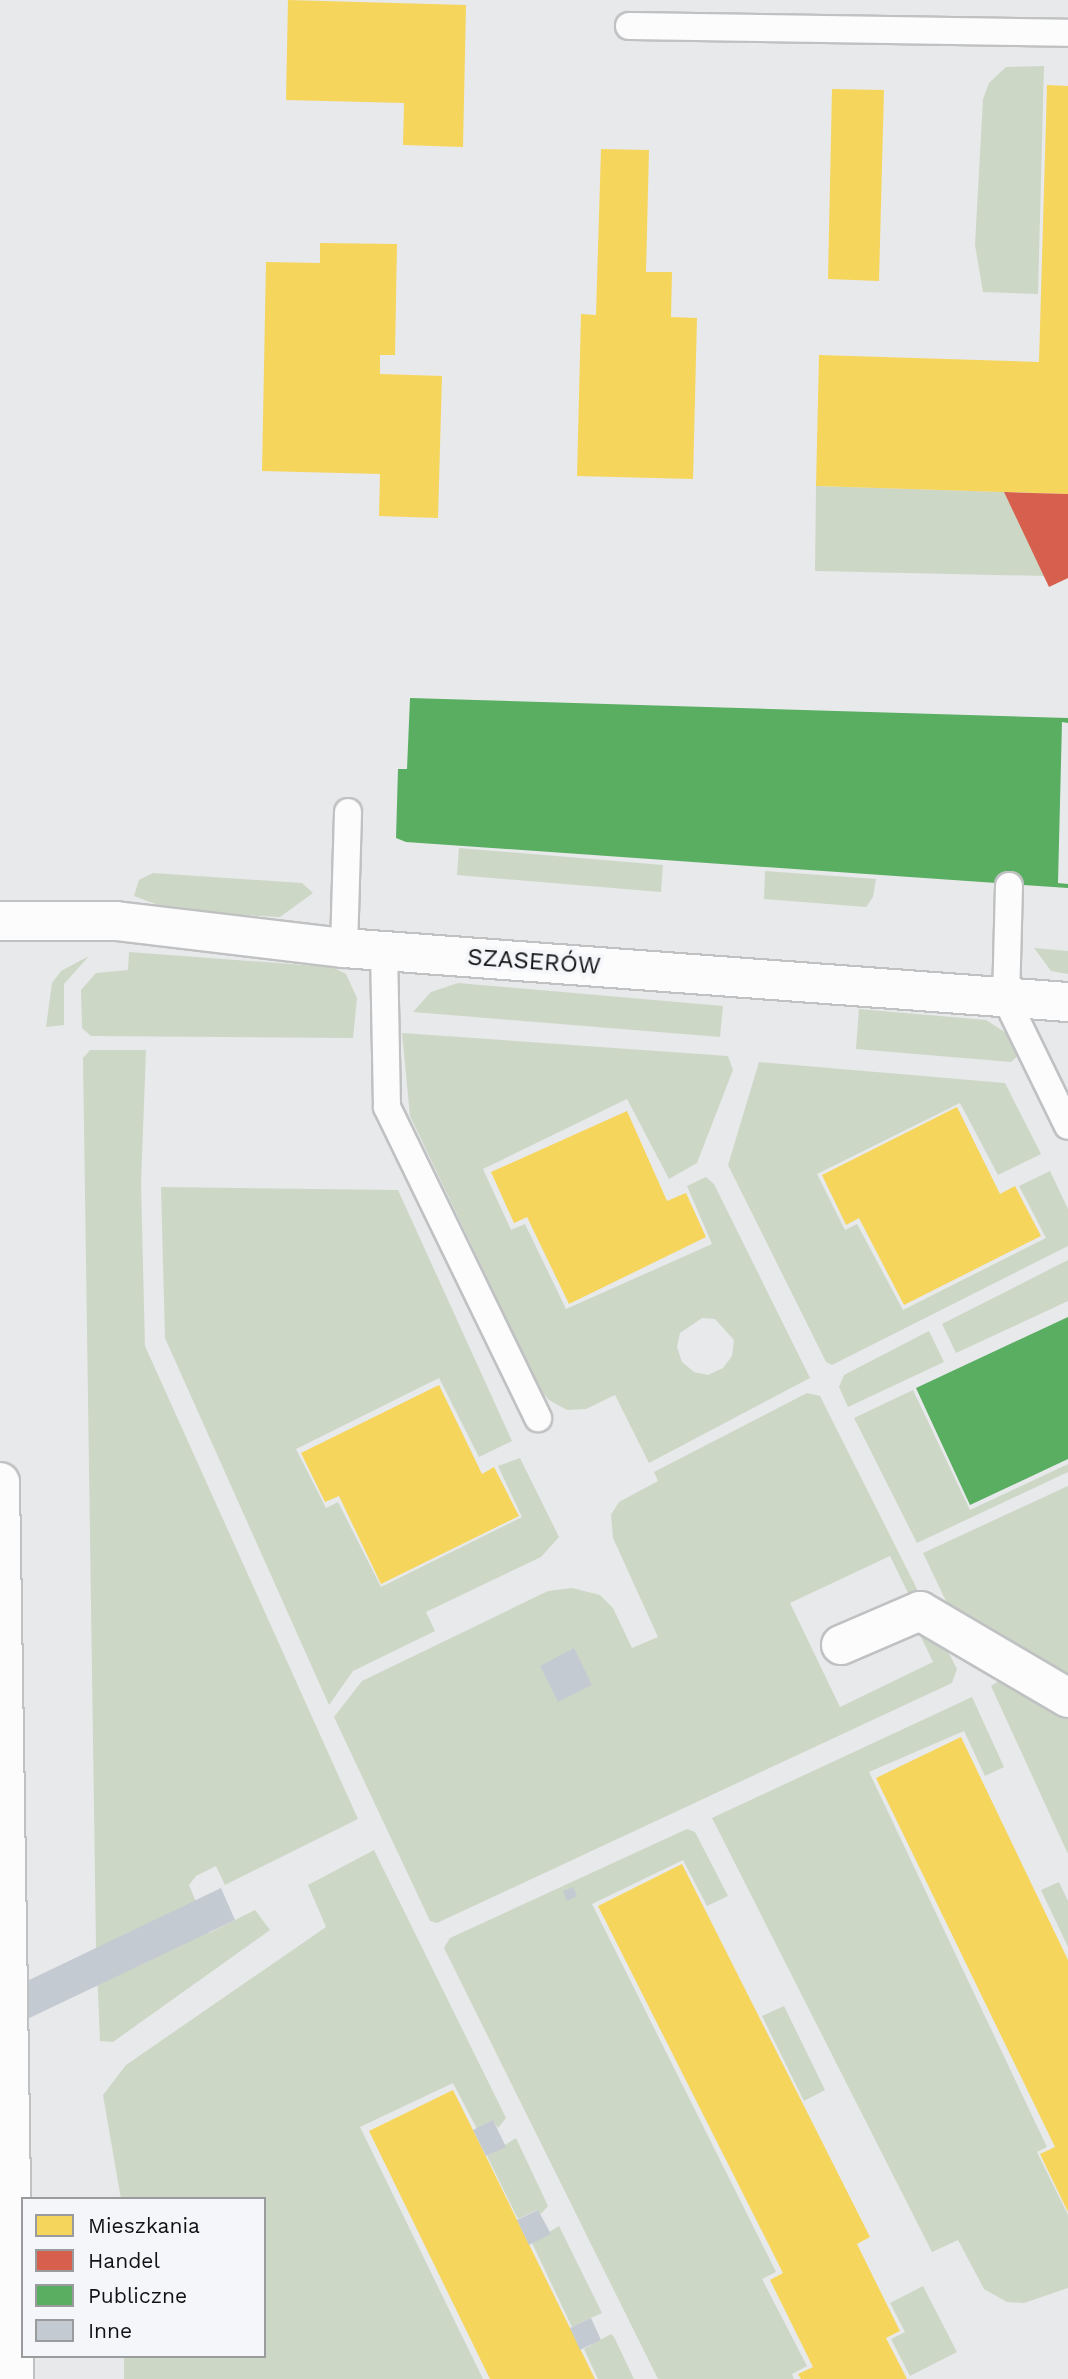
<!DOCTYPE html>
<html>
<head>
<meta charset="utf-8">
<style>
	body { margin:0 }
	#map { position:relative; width:1068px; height:2379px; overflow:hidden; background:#e8e9eb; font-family:"Work Sans",sans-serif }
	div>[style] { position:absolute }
	.green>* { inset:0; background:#cdd7c6 }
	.homes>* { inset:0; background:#f6d55c }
	.shops>* { inset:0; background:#d6604d }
	.public>* { inset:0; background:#5aae61 }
	.building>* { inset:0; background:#c4cad2 }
	.roads { filter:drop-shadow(2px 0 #c0c1c2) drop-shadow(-2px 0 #c0c1c2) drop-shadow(0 2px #c0c1c2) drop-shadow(0 -2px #c0c1c2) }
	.service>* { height:26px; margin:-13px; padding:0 13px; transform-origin:13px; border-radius:13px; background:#fcfcfc }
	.minor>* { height:38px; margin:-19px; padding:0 19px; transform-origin:19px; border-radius:19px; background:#fcfcfc }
	.tertiary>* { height:38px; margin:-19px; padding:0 19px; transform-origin:19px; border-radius:19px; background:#fcfcfc }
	span { translate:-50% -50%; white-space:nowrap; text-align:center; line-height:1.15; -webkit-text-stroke:7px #f4f6f9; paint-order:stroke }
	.street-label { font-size:24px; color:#121213 }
	.legend { position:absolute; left:21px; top:2197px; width:245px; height:161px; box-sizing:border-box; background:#f4f6f9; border:2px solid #9a9b9d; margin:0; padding:9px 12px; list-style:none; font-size:21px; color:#121213 }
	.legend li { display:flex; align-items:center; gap:14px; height:35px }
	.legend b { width:35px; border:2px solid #9a9b9d }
</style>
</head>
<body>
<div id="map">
	<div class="green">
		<i style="clip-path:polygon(1044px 66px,1038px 294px,983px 292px,975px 245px,983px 99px,989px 83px,1006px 67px)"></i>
		<i style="clip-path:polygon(816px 486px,1004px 492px,1045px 576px,815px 571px)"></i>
		<i style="clip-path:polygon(459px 848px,663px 865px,661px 892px,457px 875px)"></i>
		<i style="clip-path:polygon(765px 871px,876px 879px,873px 897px,866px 907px,764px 899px)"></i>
		<i style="clip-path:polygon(153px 873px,302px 883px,313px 893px,280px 917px,177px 912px,134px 896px,139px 880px)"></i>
		<i style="clip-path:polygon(1034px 948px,1068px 951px,1068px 974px,1051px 971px)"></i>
		<i style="clip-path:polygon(129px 952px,332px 967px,346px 974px,357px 998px,353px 1038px,91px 1036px,82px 1028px,81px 990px,96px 973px,128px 970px)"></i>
		<i style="clip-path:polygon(89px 956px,64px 984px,64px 1025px,46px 1027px,52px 983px,61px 971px)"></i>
		<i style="clip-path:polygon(458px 983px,723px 1006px,720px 1037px,413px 1012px,431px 992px)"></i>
		<i style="clip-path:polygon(859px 1009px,986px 1020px,1011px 1036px,1020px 1054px,1011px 1062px,856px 1049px)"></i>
		<i style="clip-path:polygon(evenodd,402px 1033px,728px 1056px,733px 1070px,697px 1163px,669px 1179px,627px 1099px,483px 1169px,511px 1230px,525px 1224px,566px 1309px,712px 1244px,687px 1186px,706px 1177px,714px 1184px,810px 1378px,649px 1463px,615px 1395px,586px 1409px,567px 1410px,549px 1400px,541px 1391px,410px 1116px,402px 1033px,702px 1318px,715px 1319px,734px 1340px,732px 1356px,723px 1368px,708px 1375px,694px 1372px,682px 1362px,677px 1347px,680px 1333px,702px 1318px)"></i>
		<i style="clip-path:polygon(90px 1050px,146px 1050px,141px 1184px,145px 1346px,358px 1819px,225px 1885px,216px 1866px,196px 1876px,189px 1885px,209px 1933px,255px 1910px,270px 1930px,113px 2042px,100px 2041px,96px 1946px,83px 1058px)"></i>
		<i style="clip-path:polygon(759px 1062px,1005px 1083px,1041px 1154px,998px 1175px,960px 1103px,817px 1174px,845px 1230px,857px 1224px,903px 1310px,1046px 1238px,1019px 1186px,1050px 1171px,1068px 1209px,1068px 1246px,832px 1365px,826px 1362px,728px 1165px)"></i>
		<i style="clip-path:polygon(161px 1187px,398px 1190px,512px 1441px,479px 1457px,439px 1378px,296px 1449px,326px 1508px,338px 1502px,381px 1587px,522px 1517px,498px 1466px,520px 1458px,559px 1537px,541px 1557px,426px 1612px,435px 1631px,353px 1671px,329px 1705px,165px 1338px)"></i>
		<i style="clip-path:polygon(1068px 1260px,1068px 1301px,956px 1353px,942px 1324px)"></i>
		<i style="clip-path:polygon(929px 1331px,944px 1362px,848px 1407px,839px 1387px,844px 1375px)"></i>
		<i style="clip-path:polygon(913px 1390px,970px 1510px,1068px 1464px,1068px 1472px,917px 1543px,854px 1418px)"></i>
		<i style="clip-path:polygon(807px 1393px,820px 1396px,918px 1591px,909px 1595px,890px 1556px,790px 1603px,840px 1707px,933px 1662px,920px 1635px,943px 1642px,957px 1669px,952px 1683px,437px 1923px,430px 1921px,334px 1717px,362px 1681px,548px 1591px,572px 1588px,600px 1595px,613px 1608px,632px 1648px,658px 1637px,613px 1538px,611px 1515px,619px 1502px,658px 1481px,654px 1472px)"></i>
		<i style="clip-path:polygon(1068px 1486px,1068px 1686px,956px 1622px,923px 1553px)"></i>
		<i style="clip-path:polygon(1005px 1677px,1068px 1717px,1068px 1854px,991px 1686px)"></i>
		<i style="clip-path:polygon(972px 1697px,1004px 1767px,985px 1776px,964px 1731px,869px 1772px,1047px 2147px,1037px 2152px,1068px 2215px,1068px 2288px,1024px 2303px,1007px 2302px,984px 2289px,958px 2240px,932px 2252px,712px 1818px)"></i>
		<i style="clip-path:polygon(687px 1829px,695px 1832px,728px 1896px,707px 1906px,683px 1860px,592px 1904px,776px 2272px,762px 2279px,807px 2366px,792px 2374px,794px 2379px,658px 2379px,444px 1948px,450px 1938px)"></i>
		<i style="clip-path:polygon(374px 1850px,506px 2118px,498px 2128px,493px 2121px,477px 2129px,453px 2083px,360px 2127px,483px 2379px,124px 2379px,124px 2356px,264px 2356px,264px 2199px,121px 2199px,103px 2095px,126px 2065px,326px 1927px,308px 1885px)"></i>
		<i style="clip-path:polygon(1059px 1882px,1068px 1901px,1068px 1947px,1041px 1890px)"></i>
		<i style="clip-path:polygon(784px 2006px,825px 2090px,804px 2101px,762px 2016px)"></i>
		<i style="clip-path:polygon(516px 2138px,548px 2206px,541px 2214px,537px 2210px,518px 2219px,487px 2156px)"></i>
		<i style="clip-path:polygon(559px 2226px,602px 2313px,572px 2327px,532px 2243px)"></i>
		<i style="clip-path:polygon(923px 2286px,957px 2352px,910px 2376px,891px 2339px,905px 2332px,890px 2303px)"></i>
		<i style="clip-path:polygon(611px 2334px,614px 2337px,634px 2379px,598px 2379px,584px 2349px)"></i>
	</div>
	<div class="homes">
		<i style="clip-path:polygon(288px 0,466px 5px,463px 147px,403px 145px,404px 103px,286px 100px)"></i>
		<i style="clip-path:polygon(1047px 85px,1068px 86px,1068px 494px,816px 486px,819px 355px,1039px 362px)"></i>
		<i style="clip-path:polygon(832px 89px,884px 90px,879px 281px,828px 279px)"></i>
		<i style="clip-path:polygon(601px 149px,649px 150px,646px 272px,672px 272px,671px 317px,697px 318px,693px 479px,577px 476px,581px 314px,596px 315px)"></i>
		<i style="clip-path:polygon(320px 243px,397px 244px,395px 355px,380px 355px,380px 374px,442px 376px,438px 518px,379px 516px,380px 474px,262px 471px,266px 262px,320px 263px)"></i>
		<i style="clip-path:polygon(957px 1107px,1000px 1194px,1015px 1186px,1041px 1236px,904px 1305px,859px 1218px,846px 1225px,822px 1175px)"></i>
		<i style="clip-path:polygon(627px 1111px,667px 1201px,686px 1193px,706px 1237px,569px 1304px,527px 1217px,514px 1223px,491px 1172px)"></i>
		<i style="clip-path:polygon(439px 1385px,482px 1474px,494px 1467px,519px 1516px,381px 1584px,339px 1496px,325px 1502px,301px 1453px)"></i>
		<i style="clip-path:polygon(961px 1737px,1068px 1960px,1068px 2212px,1040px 2154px,1055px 2147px,876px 1778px)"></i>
		<i style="clip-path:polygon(682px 1864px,870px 2237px,857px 2244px,900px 2331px,886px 2338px,907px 2379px,801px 2379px,798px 2374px,813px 2367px,770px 2280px,783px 2273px,598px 1906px)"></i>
		<i style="clip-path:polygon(453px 2090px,473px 2130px,595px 2379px,490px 2379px,369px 2131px)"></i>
	</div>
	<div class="shops">
		<i style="clip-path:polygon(1004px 492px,1068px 494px,1068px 578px,1049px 587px)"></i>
	</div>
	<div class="public">
		<i style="clip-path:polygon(410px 698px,1068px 718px,1068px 723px,1062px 722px,1058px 883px,1068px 884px,1068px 888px,406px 842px,396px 838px,398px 769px,407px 769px)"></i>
		<i style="clip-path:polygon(1068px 1317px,1068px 1459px,970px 1505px,916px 1388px)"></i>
	</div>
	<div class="building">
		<i style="clip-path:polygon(574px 1648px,592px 1685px,558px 1702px,540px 1666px)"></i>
		<i style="clip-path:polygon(573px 1887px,577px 1896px,567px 1901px,563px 1891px)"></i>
		<i style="clip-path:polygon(221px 1888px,235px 1920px,0 2032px,0 1994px)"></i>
		<i style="clip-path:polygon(493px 2120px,506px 2147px,486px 2156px,473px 2130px)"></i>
		<i style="clip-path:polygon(538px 2210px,551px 2234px,529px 2245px,517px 2220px)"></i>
		<i style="clip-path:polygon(591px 2318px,601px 2340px,580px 2350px,570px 2328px)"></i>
	</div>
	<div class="roads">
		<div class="service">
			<i style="left:629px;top:26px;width:439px;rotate:0.9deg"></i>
			<i style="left:1009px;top:886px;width:113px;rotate:91.5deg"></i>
			<i style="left:1006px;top:999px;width:141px;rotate:64deg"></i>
			<i style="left:344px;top:948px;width:136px;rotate:-88.3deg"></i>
			<i style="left:384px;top:950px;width:157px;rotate:88.9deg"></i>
			<i style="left:387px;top:1107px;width:346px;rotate:64.1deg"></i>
		</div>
		<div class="minor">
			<i style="left:0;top:921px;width:116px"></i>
			<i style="left:116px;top:921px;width:230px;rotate:6.8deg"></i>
			<i style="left:344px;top:948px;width:726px;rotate:4.27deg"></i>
			<i style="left:841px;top:1645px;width:86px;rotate:-23.3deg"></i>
			<i style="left:920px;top:1611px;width:172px;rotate:30.4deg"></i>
		</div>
		<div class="tertiary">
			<i style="left:0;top:1482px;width:897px;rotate:89.11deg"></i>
		</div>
	</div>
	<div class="street-label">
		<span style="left:534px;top:962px;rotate:4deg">SZASERÓW</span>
	</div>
	<ul class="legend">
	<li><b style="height:19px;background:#f6d55c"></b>Mieszkania</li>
	<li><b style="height:19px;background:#d6604d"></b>Handel</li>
	<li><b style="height:19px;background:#5aae61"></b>Publiczne</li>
	<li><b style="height:19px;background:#c4cad2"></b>Inne</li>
	</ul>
</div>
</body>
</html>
